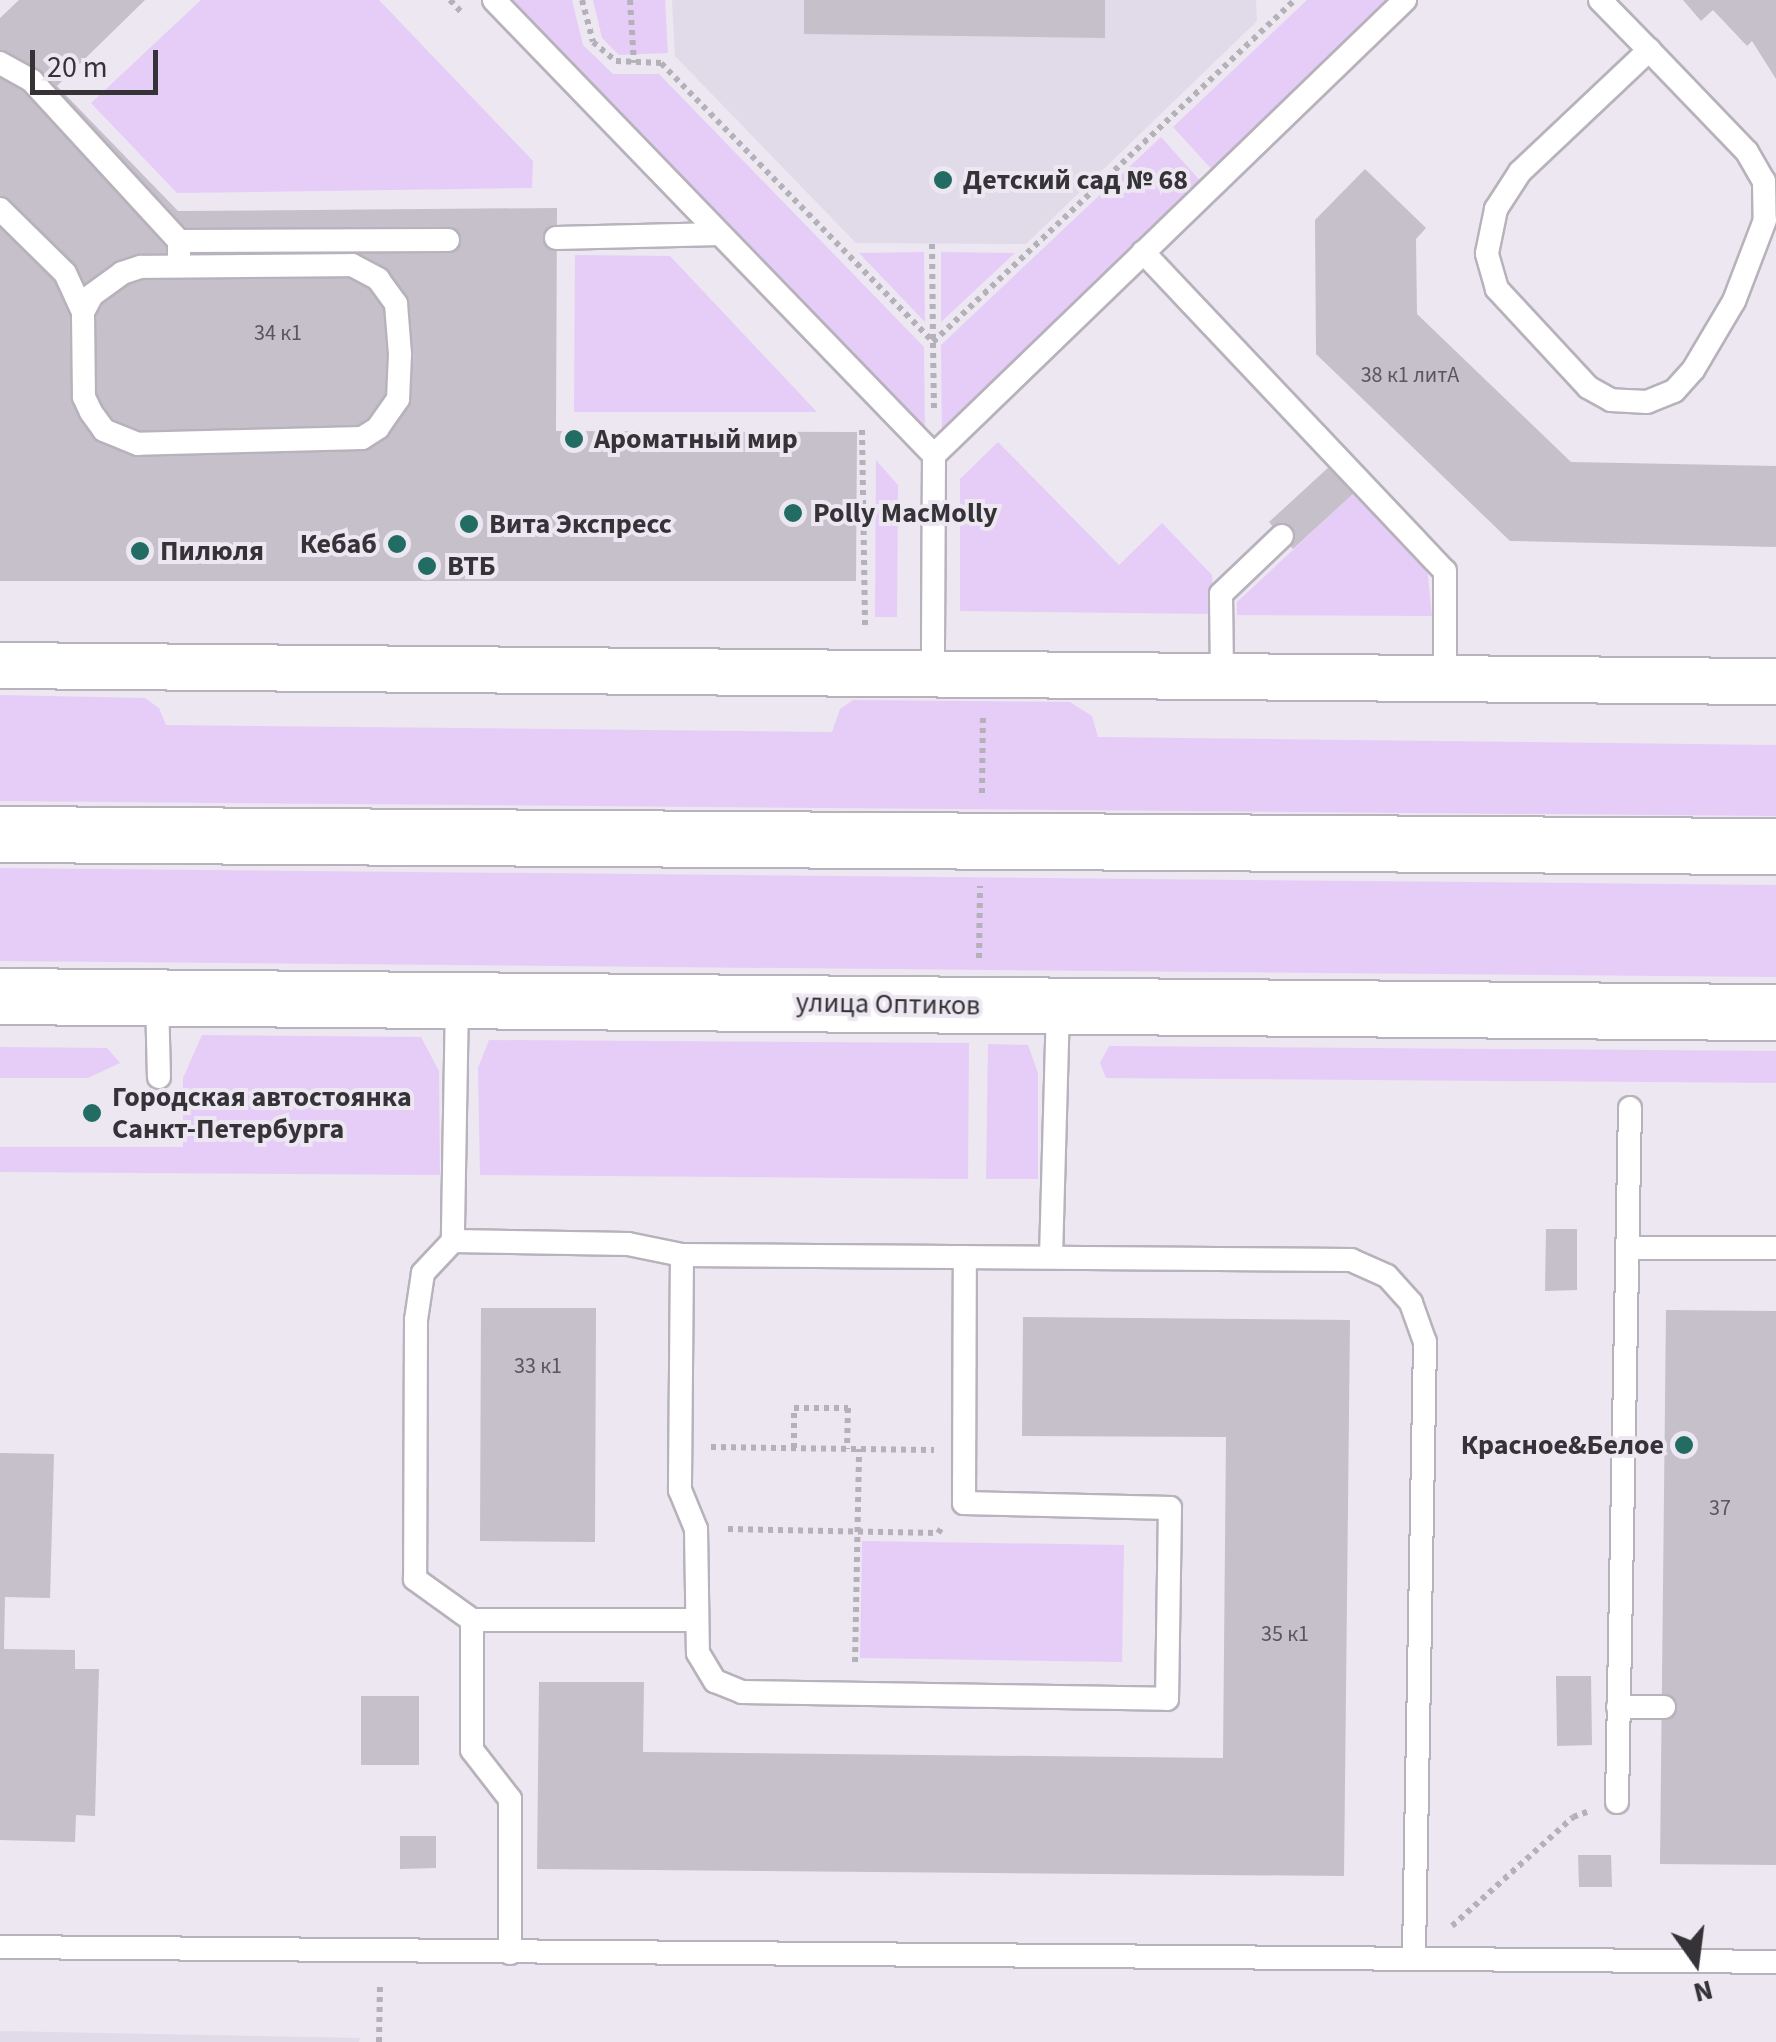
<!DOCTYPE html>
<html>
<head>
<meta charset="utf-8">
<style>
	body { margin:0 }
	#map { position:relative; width:1776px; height:2042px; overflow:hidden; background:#ece7f1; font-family:"Source Sans 3",sans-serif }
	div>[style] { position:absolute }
	.built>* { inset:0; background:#e1dae9 }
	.green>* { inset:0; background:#e5cdf8 }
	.building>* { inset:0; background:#c5c0c9 }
	.path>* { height:6px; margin-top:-3px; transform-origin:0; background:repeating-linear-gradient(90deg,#b5b1b9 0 5px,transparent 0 10px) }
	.roads { filter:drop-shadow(2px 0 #b7b2bb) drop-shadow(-2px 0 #b7b2bb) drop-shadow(0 2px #b7b2bb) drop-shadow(0 -2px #b7b2bb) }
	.lane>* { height:22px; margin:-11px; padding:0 11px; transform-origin:11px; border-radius:11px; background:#fff }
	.street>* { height:45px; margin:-22.5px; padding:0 22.5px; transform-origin:22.5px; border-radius:22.5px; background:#fff }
	.secondary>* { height:55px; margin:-27.5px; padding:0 27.5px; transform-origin:27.5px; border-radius:27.5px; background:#fff }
	.dots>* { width:28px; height:28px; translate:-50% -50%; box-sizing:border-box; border:5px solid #ece7f1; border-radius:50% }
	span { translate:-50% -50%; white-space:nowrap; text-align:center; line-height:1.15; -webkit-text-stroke:8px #ece7f1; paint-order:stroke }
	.number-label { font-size:22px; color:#59565c }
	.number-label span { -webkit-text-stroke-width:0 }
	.poi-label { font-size:28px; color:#353337; font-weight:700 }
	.left { translate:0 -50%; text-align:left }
	.right { translate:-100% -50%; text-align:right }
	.street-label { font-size:28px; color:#353337 }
	.north { position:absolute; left:1646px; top:1912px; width:100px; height:100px; -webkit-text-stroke:8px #ece7f1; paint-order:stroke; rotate:166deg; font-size:28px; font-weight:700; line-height:40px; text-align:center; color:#353337 }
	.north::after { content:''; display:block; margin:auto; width:35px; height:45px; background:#353337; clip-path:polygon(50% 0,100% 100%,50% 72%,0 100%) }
	.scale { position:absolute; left:30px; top:50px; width:128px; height:45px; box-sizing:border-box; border:5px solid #353337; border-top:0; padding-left:12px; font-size:30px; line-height:35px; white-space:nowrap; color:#353337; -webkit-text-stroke:8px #ece7f1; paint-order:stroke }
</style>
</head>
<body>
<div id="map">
	<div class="built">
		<i style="clip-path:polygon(672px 0,1256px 0,1257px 21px,1026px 244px,856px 243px,675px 56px)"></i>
		<i style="clip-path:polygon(0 2031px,360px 2038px,359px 2042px,0 2042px)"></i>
	</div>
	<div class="green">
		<i style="clip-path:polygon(201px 0,379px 0,533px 161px,532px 188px,177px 193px,91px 103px)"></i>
		<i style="clip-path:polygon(505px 0,572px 0,583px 45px,613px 74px,659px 74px,924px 347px,925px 437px)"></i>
		<i style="clip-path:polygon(593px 0,665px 0,668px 53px,619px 55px,602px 38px)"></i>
		<i style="clip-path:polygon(1307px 0,1393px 0,1216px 174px,1173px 127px)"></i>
		<i style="clip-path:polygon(1161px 137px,1204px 185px,942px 438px,941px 345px)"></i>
		<i style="clip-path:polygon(924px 252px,925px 322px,859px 253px)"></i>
		<i style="clip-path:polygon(941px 252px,1015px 253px,941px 322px)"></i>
		<i style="clip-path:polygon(575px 255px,670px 256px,817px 412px,574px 412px)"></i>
		<i style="clip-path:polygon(998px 442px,1119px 565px,1162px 523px,1212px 575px,1214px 614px,960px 611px,960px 479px)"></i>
		<i style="clip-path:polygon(876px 460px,898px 485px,897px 617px,875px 617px)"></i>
		<i style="clip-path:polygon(1354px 493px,1427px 567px,1432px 616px,1237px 615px,1237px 602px)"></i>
		<i style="clip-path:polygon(0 695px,145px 698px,159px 708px,166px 725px,832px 732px,840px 709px,853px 700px,1070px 702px,1092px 716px,1098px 737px,1776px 745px,1776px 816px,0 801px)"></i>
		<i style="clip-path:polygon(0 868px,1776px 885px,1776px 977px,0 961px)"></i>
		<i style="clip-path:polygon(202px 1035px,421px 1037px,439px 1071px,440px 1175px,0 1172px,0 1147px,183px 1147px,183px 1078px)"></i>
		<i style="clip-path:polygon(489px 1040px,969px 1043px,968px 1179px,480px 1175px,478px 1068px)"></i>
		<i style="clip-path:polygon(988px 1044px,1028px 1045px,1038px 1073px,1038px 1179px,986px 1179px)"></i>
		<i style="clip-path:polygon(1109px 1046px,1776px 1051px,1776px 1083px,1106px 1078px,1100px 1063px)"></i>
		<i style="clip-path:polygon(0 1047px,107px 1048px,120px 1063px,88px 1078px,0 1078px)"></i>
		<i style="clip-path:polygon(862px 1541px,1124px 1545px,1122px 1662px,860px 1658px)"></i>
	</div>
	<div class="building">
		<i style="clip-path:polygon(19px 0,145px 0,57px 86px,178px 211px,557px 208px,556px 431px,857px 432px,856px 581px,0 581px,0 18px)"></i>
		<i style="clip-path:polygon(804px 0,1105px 0,1105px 38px,804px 34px)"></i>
		<i style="clip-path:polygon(1683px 0,1776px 0,1776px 79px,1752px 41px,1747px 46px,1713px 10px,1701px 21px)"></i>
		<i style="clip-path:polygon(1365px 169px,1426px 228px,1416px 239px,1417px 314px,1571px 462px,1776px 466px,1776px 547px,1510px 541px,1316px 354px,1315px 220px)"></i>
		<i style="clip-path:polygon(1330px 466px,1354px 493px,1293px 549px,1269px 522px)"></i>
		<i style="clip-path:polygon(1546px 1229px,1577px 1229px,1577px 1290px,1545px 1291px)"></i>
		<i style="clip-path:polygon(481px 1308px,596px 1308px,595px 1542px,480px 1541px)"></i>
		<i style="clip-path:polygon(1666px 1310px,1776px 1311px,1776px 1865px,1660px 1864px)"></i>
		<i style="clip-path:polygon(1023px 1317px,1350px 1320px,1344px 1876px,537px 1869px,539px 1682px,644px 1682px,643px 1752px,1223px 1758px,1226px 1437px,1022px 1436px)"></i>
		<i style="clip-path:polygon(0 1453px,54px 1454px,50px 1598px,5px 1597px,4px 1649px,75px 1650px,75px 1669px,99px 1669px,95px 1816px,76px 1815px,75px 1842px,0 1840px)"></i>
		<i style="clip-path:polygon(1556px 1676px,1591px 1676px,1592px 1745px,1557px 1746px)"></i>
		<i style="clip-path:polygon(361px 1696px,419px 1696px,419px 1765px,361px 1765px)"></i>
		<i style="clip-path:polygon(400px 1836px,436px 1836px,436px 1868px,400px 1869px)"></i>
		<i style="clip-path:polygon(1578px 1855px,1611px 1855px,1612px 1887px,1579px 1887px)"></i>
	</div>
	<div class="path">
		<i style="left:450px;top:0;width:19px;rotate:47deg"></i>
		<i style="left:582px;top:0;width:43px;rotate:75.3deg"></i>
		<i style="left:593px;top:42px;width:30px;rotate:40deg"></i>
		<i style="left:616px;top:61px;width:45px;rotate:2.5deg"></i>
		<i style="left:661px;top:63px;width:390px;rotate:45.7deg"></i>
		<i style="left:630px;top:0;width:63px;rotate:86.4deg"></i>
		<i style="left:932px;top:244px;width:97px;rotate:89.4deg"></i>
		<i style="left:934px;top:408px;width:66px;rotate:-90.9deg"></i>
		<i style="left:933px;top:342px;width:498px;rotate:-43.4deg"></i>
		<i style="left:862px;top:430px;width:199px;rotate:89.1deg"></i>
		<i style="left:982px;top:793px;width:78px;rotate:-89.3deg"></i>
		<i style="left:979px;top:958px;width:72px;rotate:-89.2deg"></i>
		<i style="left:711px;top:1447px;width:223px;rotate:0.8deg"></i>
		<i style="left:794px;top:1448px;width:40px;rotate:-90deg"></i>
		<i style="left:794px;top:1408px;width:54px"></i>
		<i style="left:848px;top:1408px;width:41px;rotate:91.4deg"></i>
		<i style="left:728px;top:1529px;width:210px;rotate:1.1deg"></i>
		<i style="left:938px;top:1533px;width:9px;rotate:-54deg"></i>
		<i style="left:855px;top:1662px;width:213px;rotate:-88.9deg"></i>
		<i style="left:1452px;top:1926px;width:163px;rotate:-42deg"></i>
		<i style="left:1573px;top:1817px;width:15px;rotate:-20deg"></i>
		<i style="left:379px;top:2042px;width:59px;rotate:-89deg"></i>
	</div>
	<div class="roads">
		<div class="lane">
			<i style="left:494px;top:0;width:633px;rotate:45.96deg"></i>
			<i style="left:934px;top:455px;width:218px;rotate:90.3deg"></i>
			<i style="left:1600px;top:0;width:70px;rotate:45.6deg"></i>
			<i style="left:1649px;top:50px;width:141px;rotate:46.1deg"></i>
			<i style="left:1747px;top:152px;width:34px;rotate:60deg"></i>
			<i style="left:1764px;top:181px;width:39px;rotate:89deg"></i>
			<i style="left:1765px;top:220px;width:87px;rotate:110.9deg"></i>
			<i style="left:1734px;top:301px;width:80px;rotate:120.7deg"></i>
			<i style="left:1693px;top:370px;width:28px;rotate:132deg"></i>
			<i style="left:1674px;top:391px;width:29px;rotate:158deg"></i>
			<i style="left:1647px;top:402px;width:36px;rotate:-177deg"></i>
			<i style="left:1611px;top:400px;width:26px;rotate:-151deg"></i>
			<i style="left:1588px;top:387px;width:134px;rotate:-132.9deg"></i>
			<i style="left:1497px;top:289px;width:37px;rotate:-106deg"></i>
			<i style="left:1487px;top:253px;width:45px;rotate:-78.4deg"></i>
			<i style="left:1496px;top:209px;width:44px;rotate:-57deg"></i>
			<i style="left:1520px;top:172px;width:178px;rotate:-43.4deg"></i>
			<i style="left:0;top:63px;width:37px;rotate:29deg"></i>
			<i style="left:32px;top:81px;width:217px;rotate:47.4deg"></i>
			<i style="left:179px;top:241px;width:25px;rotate:90deg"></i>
			<i style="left:0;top:209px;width:91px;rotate:44.6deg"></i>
			<i style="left:65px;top:273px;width:43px;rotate:65.2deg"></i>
			<i style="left:556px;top:238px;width:164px;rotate:-1.4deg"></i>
			<i style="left:179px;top:241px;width:269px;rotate:-0.2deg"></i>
			<i style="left:1143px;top:252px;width:439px;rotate:46.6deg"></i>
			<i style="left:1445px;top:571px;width:107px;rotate:90deg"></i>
			<i style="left:352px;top:265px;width:30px;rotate:28deg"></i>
			<i style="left:378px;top:279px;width:31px;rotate:54deg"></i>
			<i style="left:396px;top:304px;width:50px;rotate:85.4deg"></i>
			<i style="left:400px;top:354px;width:45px;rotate:92.5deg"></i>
			<i style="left:398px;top:399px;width:35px;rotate:125deg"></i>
			<i style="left:378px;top:428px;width:19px;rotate:148deg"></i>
			<i style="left:362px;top:438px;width:224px;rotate:178.5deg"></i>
			<i style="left:138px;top:444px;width:37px;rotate:-158deg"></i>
			<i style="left:104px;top:430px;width:22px;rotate:-126deg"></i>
			<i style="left:91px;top:412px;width:17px;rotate:-115deg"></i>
			<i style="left:84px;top:397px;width:85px;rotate:-90.7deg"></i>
			<i style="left:83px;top:312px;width:19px;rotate:-62deg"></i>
			<i style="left:92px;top:295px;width:37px;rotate:-36deg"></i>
			<i style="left:122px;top:273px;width:20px;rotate:-18deg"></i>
			<i style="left:141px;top:267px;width:211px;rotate:-0.5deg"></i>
			<i style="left:934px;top:455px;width:655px;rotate:-44.01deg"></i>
			<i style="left:1222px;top:676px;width:82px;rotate:-90.7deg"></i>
			<i style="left:1221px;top:594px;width:84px;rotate:-43.6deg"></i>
			<i style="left:157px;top:997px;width:80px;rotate:88.6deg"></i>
			<i style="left:457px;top:1000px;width:241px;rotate:91deg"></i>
			<i style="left:453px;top:1241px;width:44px;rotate:133.2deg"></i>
			<i style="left:423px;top:1273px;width:48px;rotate:98.5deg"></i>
			<i style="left:416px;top:1320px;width:259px;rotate:90.2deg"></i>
			<i style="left:415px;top:1579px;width:70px;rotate:35.7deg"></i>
			<i style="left:472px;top:1620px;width:221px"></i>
			<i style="left:453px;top:1241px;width:175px;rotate:1deg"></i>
			<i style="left:628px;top:1244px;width:55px;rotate:11.5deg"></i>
			<i style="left:682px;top:1255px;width:669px;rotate:0.43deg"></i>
			<i style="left:1351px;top:1260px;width:39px;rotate:24deg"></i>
			<i style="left:1387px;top:1276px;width:36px;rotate:48deg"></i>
			<i style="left:1411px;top:1303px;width:41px;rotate:70.3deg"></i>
			<i style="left:1425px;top:1342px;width:614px;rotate:91.03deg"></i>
			<i style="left:1627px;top:1248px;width:149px"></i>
			<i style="left:682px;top:1255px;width:235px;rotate:90.5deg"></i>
			<i style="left:680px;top:1490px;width:42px;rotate:67.7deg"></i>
			<i style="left:696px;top:1529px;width:124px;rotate:89.1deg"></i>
			<i style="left:698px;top:1653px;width:33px;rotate:59deg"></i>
			<i style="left:715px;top:1681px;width:29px;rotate:22deg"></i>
			<i style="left:742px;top:1692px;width:425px;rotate:0.9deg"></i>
			<i style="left:1167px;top:1699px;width:191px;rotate:-89.1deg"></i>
			<i style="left:1170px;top:1508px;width:206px;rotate:-178.6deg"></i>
			<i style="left:964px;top:1503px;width:246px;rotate:-89.8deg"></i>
			<i style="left:1051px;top:1257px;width:252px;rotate:-88.4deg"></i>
			<i style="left:472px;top:1620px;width:130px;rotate:90deg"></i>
			<i style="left:472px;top:1750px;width:62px;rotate:52.2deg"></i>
			<i style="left:510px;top:1799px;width:154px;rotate:90deg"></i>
			<i style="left:1618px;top:1707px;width:46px"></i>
			<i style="left:1617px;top:1802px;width:694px;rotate:-88.93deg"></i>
			<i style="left:0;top:1947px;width:1776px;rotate:0.48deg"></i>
		</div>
		<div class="street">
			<i style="left:0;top:665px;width:1776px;rotate:0.52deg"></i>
		</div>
		<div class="secondary">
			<i style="left:0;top:834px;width:1776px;rotate:0.39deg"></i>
			<i style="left:0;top:996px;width:1776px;rotate:0.52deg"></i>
		</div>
	</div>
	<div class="dots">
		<i style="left:943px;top:180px;background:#236c64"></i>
		<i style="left:574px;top:439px;background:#236c64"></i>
		<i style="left:793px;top:513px;background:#236c64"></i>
		<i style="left:469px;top:524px;background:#236c64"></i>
		<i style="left:397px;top:544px;background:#236c64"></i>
		<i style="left:140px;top:551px;background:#236c64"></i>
		<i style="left:427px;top:566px;background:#236c64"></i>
		<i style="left:92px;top:1113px;background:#236c64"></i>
		<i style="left:1684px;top:1445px;background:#236c64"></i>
	</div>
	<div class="number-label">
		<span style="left:278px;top:334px">34 к1</span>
		<span style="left:1410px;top:376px">38 к1 литА</span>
		<span style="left:538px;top:1367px">33 к1</span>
		<span style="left:1720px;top:1509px">37</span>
		<span style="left:1285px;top:1635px">35 к1</span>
	</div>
	<div class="poi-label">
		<span class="left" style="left:963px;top:180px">Детский сад № 68</span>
		<span class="left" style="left:594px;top:439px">Ароматный мир</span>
		<span class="left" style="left:813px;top:513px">Polly MacMolly</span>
		<span class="left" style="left:489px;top:524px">Вита Экспресс</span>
		<span class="right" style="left:377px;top:544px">Кебаб</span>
		<span class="left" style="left:160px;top:551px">Пилюля</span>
		<span class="left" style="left:447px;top:566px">ВТБ</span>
		<span class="left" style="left:112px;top:1113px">Городская автостоянка<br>Санкт-Петербурга</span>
		<span class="right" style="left:1664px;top:1445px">Красное&amp;Белое</span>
	</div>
	<div class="street-label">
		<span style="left:888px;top:1004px;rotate:1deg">улица Оптиков</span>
	</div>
	<div class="north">N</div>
	<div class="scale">20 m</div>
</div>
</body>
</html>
